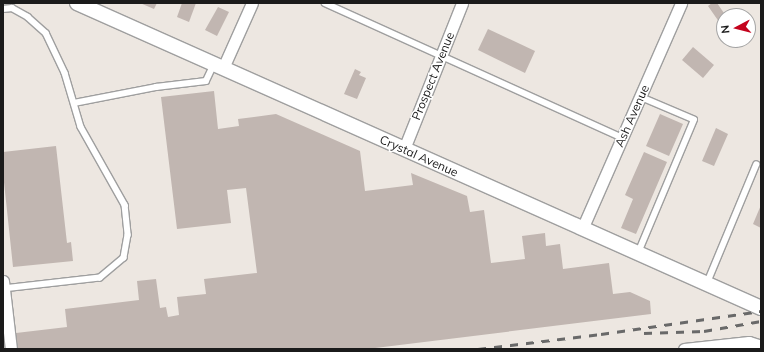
<!DOCTYPE html>
<html>
<head>
<meta charset="utf-8">
<style>
	body { margin:0 }
	#map { position:relative; width:764px; height:352px; overflow:hidden; background:#ede7e1; font-family:Mulish,sans-serif }
	div>[style] { position:absolute }
	.building>* { inset:0; background:#c1b6b1 }
	.roads { filter:drop-shadow(1px 0 #9f9f9f) drop-shadow(-1px 0 #9f9f9f) drop-shadow(0 1px #9f9f9f) drop-shadow(0 -1px #9f9f9f) }
	.service>* { height:5.5px; margin:-2.75px; padding:0 2.75px; transform-origin:2.75px; border-radius:2.75px; background:#fff }
	.minor>* { height:11px; margin:-5.5px; padding:0 5.5px; transform-origin:5.5px; border-radius:5.5px; background:#fff }
	.tertiary>* { height:14px; margin:-7px; padding:0 7px; transform-origin:7px; border-radius:7px; background:#fff }
	.rail>* { height:3px; margin-top:-1.5px; transform-origin:0; background:repeating-linear-gradient(90deg,#696969 0 8px,transparent 0 16px) }
	span { translate:-50% -50%; white-space:nowrap; text-align:center; line-height:1.15; -webkit-text-stroke:3px #fff; paint-order:stroke }
	.street-label { font-size:12px; color:#1b1b1b }
	.frame { position:absolute; inset:0; border:4px solid #1b1b1b; pointer-events:none }
	.north { position:absolute; left:716px; top:8px; width:40px; height:40px; box-sizing:border-box; background:#fff; border:1px solid #a4a4a4; border-radius:50%; rotate:263deg; font-size:11px; font-weight:700; line-height:16px; text-align:center; color:#1b1b1b }
	.north::after { content:''; display:block; margin:auto; width:14px; height:18px; background:#c4031d; clip-path:polygon(50% 0,100% 100%,50% 72%,0 100%) }
</style>
</head>
<body>
<div id="map">
	<div class="building">
		<i style="clip-path:polygon(140px 3px,157px 3px,154px 9px)"></i>
		<i style="clip-path:polygon(182px 3px,196px 3px,189px 22px,177px 17px)"></i>
		<i style="clip-path:polygon(712px 3px,717px 3px,726px 16px,724px 16px,724px 29px,708px 6px)"></i>
		<i style="clip-path:polygon(218px 7px,229px 12px,217px 36px,205px 30px)"></i>
		<i style="clip-path:polygon(488px 29px,535px 51px,525px 73px,478px 50px)"></i>
		<i style="clip-path:polygon(693px 47px,714px 65px,703px 78px,682px 60px)"></i>
		<i style="clip-path:polygon(355px 69px,361px 72px,359px 75px,366px 78px,357px 99px,344px 94px)"></i>
		<i style="clip-path:polygon(214px 91px,218px 129px,239px 126px,238px 119px,276px 114px,360px 151px,365px 191px,413px 185px,411px 173px,467px 196px,470px 212px,484px 210px,491px 263px,525px 259px,522px 236px,545px 233px,546px 246px,560px 244px,563px 269px,609px 263px,613px 294px,630px 292px,650px 301px,651px 314px,367px 349px,18px 349px,16px 333px,67px 327px,65px 309px,139px 300px,137px 281px,156px 279px,160px 308px,166px 307px,168px 317px,179px 315px,177px 297px,206px 294px,204px 279px,257px 273px,246px 188px,227px 190px,231px 223px,177px 229px,161px 97px)"></i>
		<i style="clip-path:polygon(660px 114px,683px 124px,669px 156px,646px 146px)"></i>
		<i style="clip-path:polygon(716px 128px,728px 134px,714px 166px,702px 161px)"></i>
		<i style="clip-path:polygon(56px 146px,67px 243px,71px 242px,73px 261px,13px 267px,3px 173px,3px 152px)"></i>
		<i style="clip-path:polygon(644px 152px,667px 162px,636px 234px,621px 228px,633px 199px,625px 195px)"></i>
		<i style="clip-path:polygon(761px 205px,761px 228px,753px 224px)"></i>
	</div>
	<div class="roads">
		<div class="service">
			<i style="left:325px;top:3px;width:326px;rotate:24.4deg"></i>
			<i style="left:3px;top:9px;width:9px;rotate:-6deg"></i>
			<i style="left:12px;top:8px;width:18px;rotate:29deg"></i>
			<i style="left:28px;top:17px;width:24px;rotate:42deg"></i>
			<i style="left:46px;top:33px;width:44px;rotate:64.6deg"></i>
			<i style="left:65px;top:73px;width:56px;rotate:73.5deg"></i>
			<i style="left:81px;top:127px;width:90px;rotate:60.6deg"></i>
			<i style="left:125px;top:205px;width:30px;rotate:84deg"></i>
			<i style="left:128px;top:235px;width:23px;rotate:100deg"></i>
			<i style="left:124px;top:258px;width:31px;rotate:140deg"></i>
			<i style="left:100px;top:278px;width:97px;rotate:173.5deg"></i>
			<i style="left:74px;top:103px;width:84px;rotate:-11deg"></i>
			<i style="left:156px;top:87px;width:50px;rotate:-6.8deg"></i>
			<i style="left:206px;top:81px;width:19px;rotate:-65deg"></i>
			<i style="left:638px;top:253px;width:144px;rotate:-67.2deg"></i>
			<i style="left:694px;top:120px;width:59px;rotate:-156.9deg"></i>
			<i style="left:707px;top:283px;width:128px;rotate:-67.4deg"></i>
		</div>
		<div class="minor">
			<i style="left:223px;top:68px;width:71px;rotate:-66deg"></i>
			<i style="left:404px;top:149px;width:157px;rotate:-68.3deg"></i>
			<i style="left:582px;top:229px;width:247px;rotate:-66.3deg"></i>
			<i style="left:3px;top:281px;width:68px;rotate:83.3deg"></i>
			<i style="left:684px;top:349px;width:65px;rotate:-6.1deg"></i>
			<i style="left:749px;top:342px;width:13px;rotate:18deg"></i>
		</div>
		<div class="tertiary">
			<i style="left:77px;top:3px;width:749px;rotate:24.03deg"></i>
		</div>
	</div>
	<div class="rail">
		<i style="left:644px;top:333px;width:60px;rotate:-1.9deg"></i>
		<i style="left:704px;top:331px;width:58px;rotate:-10deg"></i>
		<i style="left:478px;top:349px;width:124px;rotate:-7deg"></i>
		<i style="left:601px;top:334px;width:162px;rotate:-8.2deg"></i>
	</div>
	<div class="street-label">
		<span style="left:433px;top:76px;rotate:-68deg">Prospect Avenue</span>
		<span style="left:632px;top:116px;rotate:-66deg">Ash Avenue</span>
		<span style="left:419px;top:156px;rotate:24deg">Crystal Avenue</span>
	</div>
	<div class="frame"></div>
	<div class="north">N</div>
</div>
</body>
</html>
